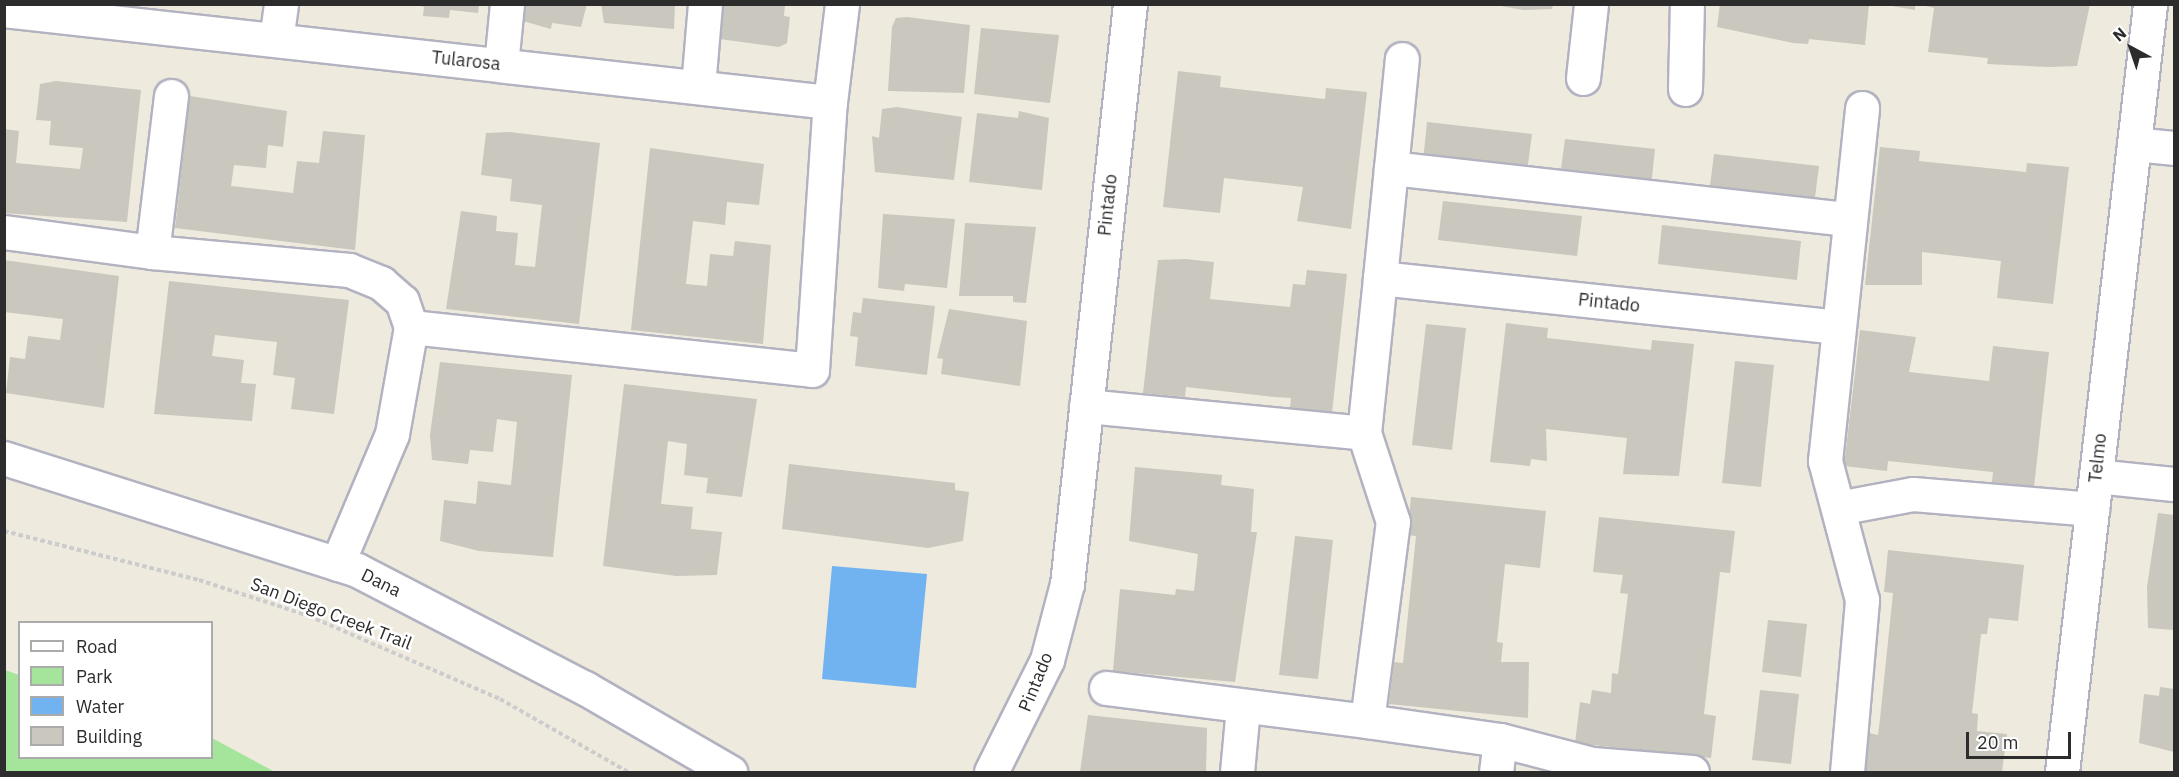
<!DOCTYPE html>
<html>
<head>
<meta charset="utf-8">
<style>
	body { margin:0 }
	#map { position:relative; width:2179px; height:777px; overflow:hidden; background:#eeeade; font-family:"IBM Plex Sans",sans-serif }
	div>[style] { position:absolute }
	.green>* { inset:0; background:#a4e49b }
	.water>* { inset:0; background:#71b3f0 }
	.building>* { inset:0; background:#c9c7be }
	.path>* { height:4px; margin-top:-2px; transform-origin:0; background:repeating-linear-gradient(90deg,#ccc 0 4.5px,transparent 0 7.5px) }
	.roads { filter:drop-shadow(2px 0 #b2b2c0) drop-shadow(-2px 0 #b2b2c0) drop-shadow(0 2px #b2b2c0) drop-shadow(0 -2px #b2b2c0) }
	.minor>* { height:33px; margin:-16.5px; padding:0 16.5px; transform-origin:16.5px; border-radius:16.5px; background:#fff }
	span { translate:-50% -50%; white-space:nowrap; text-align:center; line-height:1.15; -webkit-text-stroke:5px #fff; paint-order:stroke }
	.street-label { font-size:18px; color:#2c2c2c }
	.frame { position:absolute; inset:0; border:6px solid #2c2c2c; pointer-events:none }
	.legend { position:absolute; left:18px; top:621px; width:195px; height:138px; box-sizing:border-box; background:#fff; border:2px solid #ababab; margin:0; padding:8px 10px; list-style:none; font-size:18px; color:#2c2c2c }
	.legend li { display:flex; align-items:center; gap:12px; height:30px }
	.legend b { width:30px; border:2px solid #ababab }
	.north { position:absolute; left:2101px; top:18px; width:60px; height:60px; -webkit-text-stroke:4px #fff; paint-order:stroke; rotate:320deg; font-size:16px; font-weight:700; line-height:24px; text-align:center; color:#2c2c2c }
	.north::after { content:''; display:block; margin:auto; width:21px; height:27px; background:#2c2c2c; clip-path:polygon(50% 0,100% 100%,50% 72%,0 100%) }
	.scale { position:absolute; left:1966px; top:732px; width:105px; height:27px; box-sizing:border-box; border:3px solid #2c2c2c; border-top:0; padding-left:8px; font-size:18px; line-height:21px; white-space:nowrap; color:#2c2c2c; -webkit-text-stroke:4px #fff; paint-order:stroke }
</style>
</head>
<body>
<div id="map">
	<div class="green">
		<i style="clip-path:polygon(5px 670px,19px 675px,20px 758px,212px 758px,212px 738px,275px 772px,5px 772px)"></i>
	</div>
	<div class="water">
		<i style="clip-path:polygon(832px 566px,927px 574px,916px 688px,822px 679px)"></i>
	</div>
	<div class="building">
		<i style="clip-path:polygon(416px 4px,479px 4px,478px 13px,450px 10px,449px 18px,423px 16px,424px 7px)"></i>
		<i style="clip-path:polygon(518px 4px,587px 4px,581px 27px,552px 23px,551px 29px,516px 19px)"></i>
		<i style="clip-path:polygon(601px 4px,675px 4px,674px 29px,604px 23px)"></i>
		<i style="clip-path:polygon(716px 4px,785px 4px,784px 16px,790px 17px,787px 43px,779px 47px,712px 38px)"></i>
		<i style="clip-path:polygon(1490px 4px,1553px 4px,1552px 9px,1523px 10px)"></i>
		<i style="clip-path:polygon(1720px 4px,1869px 4px,1865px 45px,1809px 39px,1808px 44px,1793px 43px,1717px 27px)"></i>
		<i style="clip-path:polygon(1880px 4px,1915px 4px,1915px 10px)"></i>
		<i style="clip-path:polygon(1918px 4px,2090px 4px,2077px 66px,2048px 67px,1987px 64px,1988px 58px,1928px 52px,1934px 8px)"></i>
		<i style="clip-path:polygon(907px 17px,970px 25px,964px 93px,888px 91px,892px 27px,896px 18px)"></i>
		<i style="clip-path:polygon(981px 28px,1059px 35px,1050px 103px,974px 94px)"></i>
		<i style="clip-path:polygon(1178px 71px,1221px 76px,1220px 87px,1325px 99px,1326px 88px,1367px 92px,1351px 229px,1297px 221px,1303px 187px,1224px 178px,1220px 213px,1163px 207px)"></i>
		<i style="clip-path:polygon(56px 81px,141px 90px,127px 222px,4px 213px,4px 129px,19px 131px,16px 163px,80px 169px,83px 148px,49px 145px,51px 121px,36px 120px,40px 84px)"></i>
		<i style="clip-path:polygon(190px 96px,287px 111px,283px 147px,268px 145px,266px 168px,234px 165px,231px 186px,293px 193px,297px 161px,319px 163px,323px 131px,365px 135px,355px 250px,175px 228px)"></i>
		<i style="clip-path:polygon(897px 107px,962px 117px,954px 180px,875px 172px,872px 136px,879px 138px,882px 109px)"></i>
		<i style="clip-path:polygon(1019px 111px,1049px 118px,1042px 190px,969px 182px,977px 113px,1018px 118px)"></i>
		<i style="clip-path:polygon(1427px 122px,1532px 134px,1527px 172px,1423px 161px)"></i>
		<i style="clip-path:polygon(510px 132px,600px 143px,579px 324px,446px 309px,461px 211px,497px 216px,496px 231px,518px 233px,515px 265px,535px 267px,542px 205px,510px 201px,512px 179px,481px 175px,486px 133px)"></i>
		<i style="clip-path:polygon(1565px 139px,1655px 149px,1651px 187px,1560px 177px)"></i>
		<i style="clip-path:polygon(1880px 147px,1920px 151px,1919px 161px,1938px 163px,2026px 172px,2027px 163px,2069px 167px,2053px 304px,1997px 298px,2001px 261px,1922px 252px,1922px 285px,1865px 285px)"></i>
		<i style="clip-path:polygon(650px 148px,764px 164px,759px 205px,727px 202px,725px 225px,693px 221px,686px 284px,707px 286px,710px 254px,733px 256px,735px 241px,771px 245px,763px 344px,631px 330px)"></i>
		<i style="clip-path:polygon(1714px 154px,1819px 166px,1814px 205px,1709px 194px)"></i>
		<i style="clip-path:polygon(1443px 201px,1582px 216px,1577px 256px,1438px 240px)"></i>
		<i style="clip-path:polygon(883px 214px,955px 219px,947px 288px,905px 284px,904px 291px,878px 288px)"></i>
		<i style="clip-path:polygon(965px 223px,1036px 227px,1026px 303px,1013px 302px,1013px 296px,959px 296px)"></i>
		<i style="clip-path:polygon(1662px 225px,1801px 241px,1797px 280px,1658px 264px)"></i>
		<i style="clip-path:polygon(1185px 259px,1214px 262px,1210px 299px,1290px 307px,1293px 284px,1305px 285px,1307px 270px,1347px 274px,1332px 413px,1290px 408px,1291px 398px,1274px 397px,1186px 387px,1185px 397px,1143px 393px,1158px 260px)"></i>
		<i style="clip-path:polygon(4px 260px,119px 276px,104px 408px,6px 393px,10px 357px,25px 359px,28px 336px,60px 340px,63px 319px,4px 312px)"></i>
		<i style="clip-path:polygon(169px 281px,349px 300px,334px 414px,291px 409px,295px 378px,273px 375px,277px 342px,215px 335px,212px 356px,244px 360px,241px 383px,256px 384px,252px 421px,154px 414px)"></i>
		<i style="clip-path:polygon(863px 298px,935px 306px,927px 375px,855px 366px,858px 337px,850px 336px,853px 312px,861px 313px)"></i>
		<i style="clip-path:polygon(949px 309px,1027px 321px,1020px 386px,941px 374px,943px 359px,937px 358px)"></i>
		<i style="clip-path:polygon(1506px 323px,1548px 328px,1547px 338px,1565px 340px,1651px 350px,1652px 340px,1694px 344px,1679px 476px,1623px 474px,1627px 438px,1546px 429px,1547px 461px,1531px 459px,1530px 466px,1490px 462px)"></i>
		<i style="clip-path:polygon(1426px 324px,1466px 328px,1452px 450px,1412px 445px)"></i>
		<i style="clip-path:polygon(1860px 330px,1916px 337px,1909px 372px,1989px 381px,1993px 346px,2049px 352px,2034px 487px,1992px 482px,1993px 472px,1888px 461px,1887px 471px,1844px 466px)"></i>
		<i style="clip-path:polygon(1735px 361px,1774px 365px,1761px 487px,1722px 483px)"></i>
		<i style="clip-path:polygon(440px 362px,572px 375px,553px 557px,479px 551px,440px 541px,444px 500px,476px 504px,478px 481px,511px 485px,517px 422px,497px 419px,493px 452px,470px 450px,468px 464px,432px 460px,430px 435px)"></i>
		<i style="clip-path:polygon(624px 384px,757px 399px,742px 497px,706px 493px,708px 478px,684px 475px,687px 444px,668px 441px,661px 504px,693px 507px,691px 529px,722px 532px,717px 575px,676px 576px,603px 566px)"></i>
		<i style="clip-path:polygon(789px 464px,955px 483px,955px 490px,969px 492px,963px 541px,928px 548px,782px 529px)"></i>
		<i style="clip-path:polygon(1135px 467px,1222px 475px,1221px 485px,1254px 489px,1251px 532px,1257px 532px,1235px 682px,1113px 671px,1120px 589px,1175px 595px,1176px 589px,1194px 591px,1198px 554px,1129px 541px)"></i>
		<i style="clip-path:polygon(1411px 497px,1546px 511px,1540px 568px,1505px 564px,1497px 642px,1503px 643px,1501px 662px,1529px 662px,1528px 718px,1389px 704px,1394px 662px,1403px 663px,1405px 644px,1416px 536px,1407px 535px)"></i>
		<i style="clip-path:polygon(2158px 513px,2174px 515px,2174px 630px,2148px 628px,2147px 587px)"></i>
		<i style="clip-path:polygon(1599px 517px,1735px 531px,1730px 573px,1720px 572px,1704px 714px,1716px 716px,1711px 758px,1575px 743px,1580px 702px,1590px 704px,1592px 690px,1611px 693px,1612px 673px,1618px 674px,1628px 594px,1620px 593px,1623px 575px,1593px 572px)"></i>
		<i style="clip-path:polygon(1295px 536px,1333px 540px,1318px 679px,1279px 675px)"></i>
		<i style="clip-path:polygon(1888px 550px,2024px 565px,2018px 621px,1989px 618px,1987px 634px,1981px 634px,1972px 713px,1978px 714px,1977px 731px,2007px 734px,2002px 772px,1865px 772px,1869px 733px,1878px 735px,1880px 719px,1893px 593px,1884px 592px)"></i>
		<i style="clip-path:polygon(1768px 620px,1807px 624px,1801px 677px,1762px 672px)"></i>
		<i style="clip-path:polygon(2160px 687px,2174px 689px,2174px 752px,2139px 743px,2144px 694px,2159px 696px)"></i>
		<i style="clip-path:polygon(1760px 690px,1799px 694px,1791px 764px,1752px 760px)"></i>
		<i style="clip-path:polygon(1088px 715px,1207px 728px,1206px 772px,1080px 772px)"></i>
	</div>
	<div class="path">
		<i style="left:4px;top:531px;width:201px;rotate:14.1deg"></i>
		<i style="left:199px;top:580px;width:116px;rotate:18.1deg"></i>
		<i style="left:309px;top:616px;width:208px;rotate:23.5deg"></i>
		<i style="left:500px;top:699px;width:147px;rotate:29.7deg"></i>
	</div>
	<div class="roads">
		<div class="minor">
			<i style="left:4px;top:10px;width:831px;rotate:6.36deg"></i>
			<i style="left:830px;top:102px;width:99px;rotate:-83deg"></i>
			<i style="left:276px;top:40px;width:36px;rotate:-82deg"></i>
			<i style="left:501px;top:65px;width:61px;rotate:-84.4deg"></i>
			<i style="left:1583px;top:78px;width:74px;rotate:-83.8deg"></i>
			<i style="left:698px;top:87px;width:83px;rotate:-85.2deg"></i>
			<i style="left:1685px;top:89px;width:85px;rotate:-88.7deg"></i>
			<i style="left:171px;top:96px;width:157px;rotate:96.9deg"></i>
			<i style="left:152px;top:252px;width:198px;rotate:5.2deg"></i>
			<i style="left:349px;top:270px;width:35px;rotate:22deg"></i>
			<i style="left:381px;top:283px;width:28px;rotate:41deg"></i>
			<i style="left:402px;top:301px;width:28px;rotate:71deg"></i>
			<i style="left:411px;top:327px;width:109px;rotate:100.1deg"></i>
			<i style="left:392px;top:434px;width:141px;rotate:112.9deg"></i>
			<i style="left:2134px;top:144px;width:40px;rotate:5.7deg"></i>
			<i style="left:1391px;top:168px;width:461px;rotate:6.4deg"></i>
			<i style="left:4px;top:232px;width:149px;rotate:7.7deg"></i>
			<i style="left:1380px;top:278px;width:220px;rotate:-84.3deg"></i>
			<i style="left:411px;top:327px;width:403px;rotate:6.1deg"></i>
			<i style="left:812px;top:370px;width:269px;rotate:-86.2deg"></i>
			<i style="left:1086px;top:406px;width:279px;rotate:5.5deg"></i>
			<i style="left:4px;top:458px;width:370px;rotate:17.6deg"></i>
			<i style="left:357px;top:570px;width:257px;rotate:27.4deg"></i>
			<i style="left:585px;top:688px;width:168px;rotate:30.1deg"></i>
			<i style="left:2096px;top:476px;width:78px;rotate:5.9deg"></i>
			<i style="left:1838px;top:508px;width:76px;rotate:-10.6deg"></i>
			<i style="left:1913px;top:494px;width:180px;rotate:4.8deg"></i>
			<i style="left:1106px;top:688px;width:263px;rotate:7.2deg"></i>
			<i style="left:991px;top:772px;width:125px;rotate:-63.4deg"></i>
			<i style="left:1047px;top:660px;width:79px;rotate:-75.3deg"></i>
			<i style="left:1067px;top:584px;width:583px;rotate:-83.8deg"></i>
			<i style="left:1237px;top:772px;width:65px;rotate:-84.7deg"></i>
			<i style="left:1496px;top:772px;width:32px;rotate:-83deg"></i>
			<i style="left:1692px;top:772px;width:100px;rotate:-175.4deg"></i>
			<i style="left:1592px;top:764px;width:95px;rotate:-165.4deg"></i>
			<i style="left:1500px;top:740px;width:134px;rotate:-171.9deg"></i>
			<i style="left:1367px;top:721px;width:201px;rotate:-82.6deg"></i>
			<i style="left:1393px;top:522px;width:94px;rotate:-108deg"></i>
			<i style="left:1364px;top:433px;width:156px;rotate:-84.1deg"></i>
			<i style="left:1380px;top:278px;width:461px;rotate:6.1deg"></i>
			<i style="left:1847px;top:772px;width:173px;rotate:-85deg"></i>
			<i style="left:1862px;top:600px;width:144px;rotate:-104.9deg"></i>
			<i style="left:1825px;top:461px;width:355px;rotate:-84deg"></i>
			<i style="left:2062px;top:772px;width:773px;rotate:-83.46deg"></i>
		</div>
	</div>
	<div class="street-label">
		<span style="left:466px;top:61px;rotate:6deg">Tularosa</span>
		<span style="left:1108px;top:205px;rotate:-84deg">Pintado</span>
		<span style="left:1609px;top:303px;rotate:6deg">Pintado</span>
		<span style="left:2098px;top:458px;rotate:-84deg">Telmo</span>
		<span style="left:381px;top:583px;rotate:26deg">Dana</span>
		<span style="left:331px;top:614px;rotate:21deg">San Diego Creek Trail</span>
		<span style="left:1036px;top:682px;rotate:-68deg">Pintado</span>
	</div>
	<div class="frame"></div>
	<ul class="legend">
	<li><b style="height:8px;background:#fff"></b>Road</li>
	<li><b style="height:16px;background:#a4e49b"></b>Park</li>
	<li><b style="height:16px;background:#71b3f0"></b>Water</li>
	<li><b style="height:16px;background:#c9c7be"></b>Building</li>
	</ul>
	<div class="north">N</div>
	<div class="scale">20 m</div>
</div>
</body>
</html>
